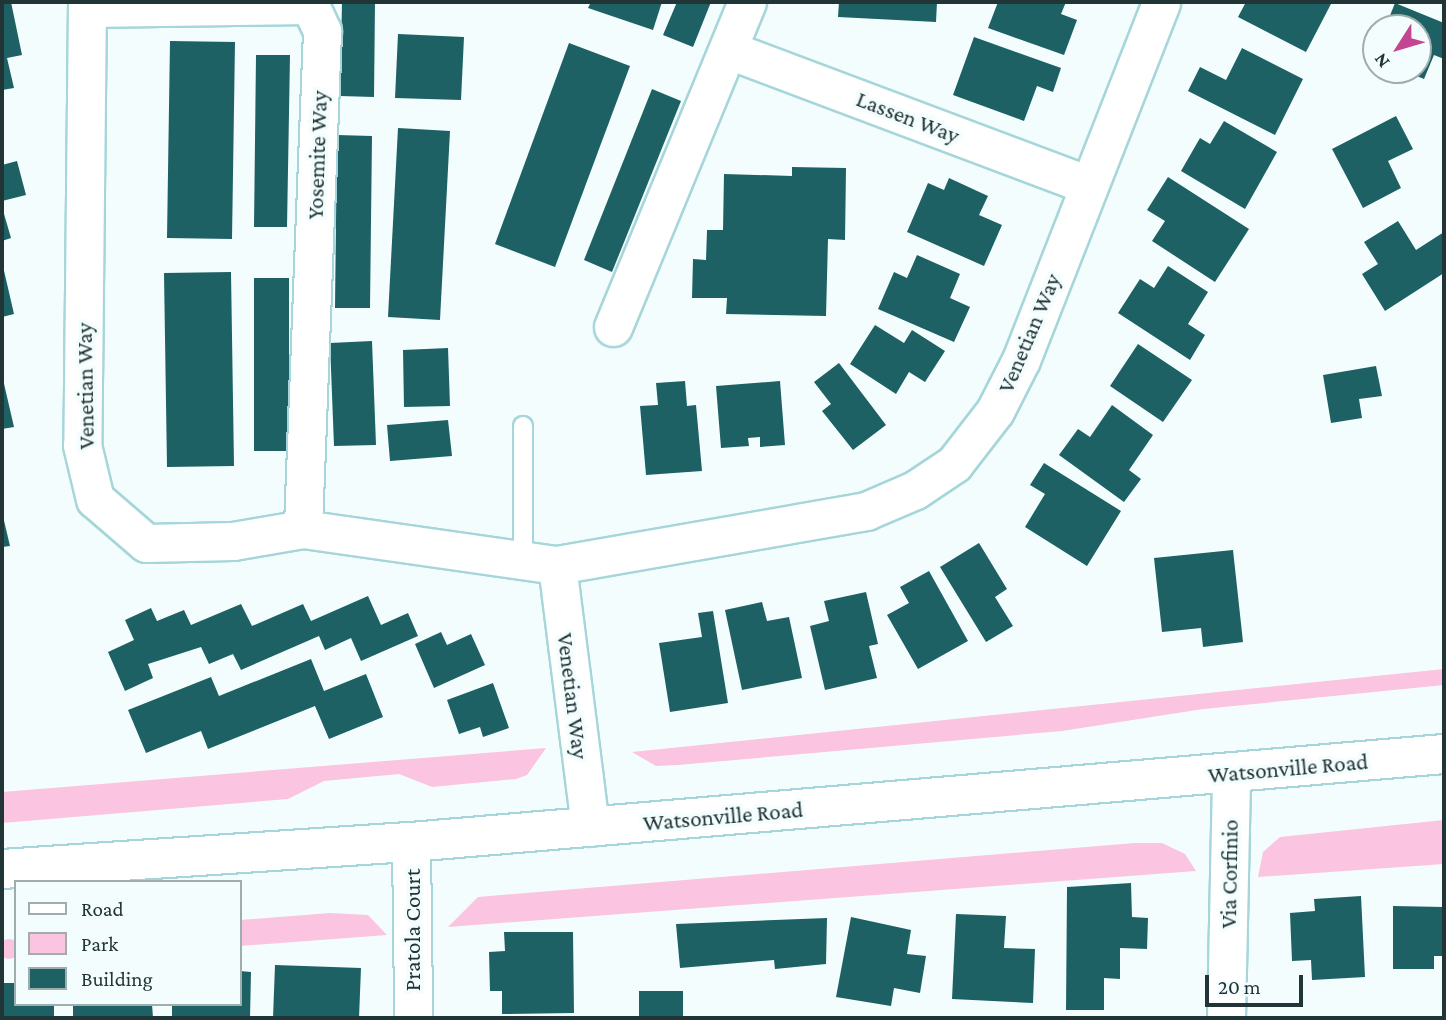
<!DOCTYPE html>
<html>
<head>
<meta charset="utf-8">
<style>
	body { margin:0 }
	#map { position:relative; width:1446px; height:1020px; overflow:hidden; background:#f3fdfd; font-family:"Crimson Pro",serif }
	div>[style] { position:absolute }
	.green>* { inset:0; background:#fbc4e0 }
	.round { border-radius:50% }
	.building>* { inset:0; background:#1d6165 }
	.roads { filter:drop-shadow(2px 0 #a6d6d9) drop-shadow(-2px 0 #a6d6d9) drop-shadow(0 2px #a6d6d9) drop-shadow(0 -2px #a6d6d9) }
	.service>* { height:18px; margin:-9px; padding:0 9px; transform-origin:9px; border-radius:9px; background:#fff }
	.minor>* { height:37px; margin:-18.5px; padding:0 18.5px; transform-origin:18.5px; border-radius:18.5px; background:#fff }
	.secondary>* { height:38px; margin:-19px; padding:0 19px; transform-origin:19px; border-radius:19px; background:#fff }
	span { translate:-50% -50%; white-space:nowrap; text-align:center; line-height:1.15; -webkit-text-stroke:7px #f3fdfd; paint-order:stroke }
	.street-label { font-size:23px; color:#213436 }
	.frame { position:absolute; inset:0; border:4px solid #213436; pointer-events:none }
	.legend { position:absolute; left:14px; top:880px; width:228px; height:126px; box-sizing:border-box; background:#f3fdfd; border:2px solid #9fadad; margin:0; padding:9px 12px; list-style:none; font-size:21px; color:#213436 }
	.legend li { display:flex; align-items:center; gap:14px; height:35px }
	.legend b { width:35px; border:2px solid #9fadad }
	.north { position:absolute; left:1362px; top:14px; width:70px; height:70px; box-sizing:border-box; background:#f3fdfd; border:2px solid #9fadad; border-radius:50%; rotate:233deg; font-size:19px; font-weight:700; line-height:28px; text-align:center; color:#213436 }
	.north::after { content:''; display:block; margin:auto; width:24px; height:32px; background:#c44591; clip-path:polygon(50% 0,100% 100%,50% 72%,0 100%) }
	.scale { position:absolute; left:1205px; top:975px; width:98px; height:32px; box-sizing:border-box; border:4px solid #213436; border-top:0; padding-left:9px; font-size:21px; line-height:24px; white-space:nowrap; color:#213436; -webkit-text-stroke:5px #f3fdfd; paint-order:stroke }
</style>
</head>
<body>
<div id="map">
	<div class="green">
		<i style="clip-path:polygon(1444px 669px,1444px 685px,1203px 709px,1062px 731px,678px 765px,656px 766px,632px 752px)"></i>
		<i style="clip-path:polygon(546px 748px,527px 775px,516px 779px,432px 787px,399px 774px,324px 781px,288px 799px,2px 823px,2px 792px)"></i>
		<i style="clip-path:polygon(1444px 820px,1444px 864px,1258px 877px,1263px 852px,1280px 837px)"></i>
		<i style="clip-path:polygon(1135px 843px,1162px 843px,1185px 854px,1196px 871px,448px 927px,478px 897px)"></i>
		<i style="clip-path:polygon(330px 913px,368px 915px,387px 935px,240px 946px,240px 920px)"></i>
		<i class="round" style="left:-1px;top:939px;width:20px;height:20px"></i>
	</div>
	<div class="building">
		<i style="clip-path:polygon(2px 2px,11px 2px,22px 55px,7px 58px,14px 88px,2px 90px)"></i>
		<i style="clip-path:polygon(342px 2px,375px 2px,374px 97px,340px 96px)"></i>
		<i style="clip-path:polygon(591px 2px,662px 2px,653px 30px,588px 8px)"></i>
		<i style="clip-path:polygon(677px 2px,711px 2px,693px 47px,663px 35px)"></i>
		<i style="clip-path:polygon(839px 2px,937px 2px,936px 22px,838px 17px)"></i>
		<i style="clip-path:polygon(998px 2px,1066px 2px,1061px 14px,1077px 20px,1064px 55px,988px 28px)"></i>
		<i style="clip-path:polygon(1246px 2px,1332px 2px,1306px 52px,1238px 17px)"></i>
		<i style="clip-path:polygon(1395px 3px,1444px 23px,1444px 59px,1434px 55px,1424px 79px,1402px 70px,1418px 70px,1418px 28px,1385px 28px)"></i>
		<i style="clip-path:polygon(398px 34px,464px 37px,461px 100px,395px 98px)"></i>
		<i style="clip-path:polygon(974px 37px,1061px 68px,1053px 92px,1037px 86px,1024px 121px,953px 95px)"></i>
		<i style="clip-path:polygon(170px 41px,235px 42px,232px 239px,167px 238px)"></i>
		<i style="clip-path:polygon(569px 43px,630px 66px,555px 267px,495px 244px)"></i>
		<i style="clip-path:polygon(1242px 48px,1303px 79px,1275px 135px,1188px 91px,1200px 67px,1226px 80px)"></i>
		<i style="clip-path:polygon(256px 55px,290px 55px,287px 227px,254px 227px)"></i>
		<i style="clip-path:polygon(652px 89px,681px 101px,612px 272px,584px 260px)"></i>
		<i style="clip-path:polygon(1396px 116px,1413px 149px,1388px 161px,1401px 188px,1363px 208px,1332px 149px)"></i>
		<i style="clip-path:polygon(1224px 121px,1277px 152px,1245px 209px,1181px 171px,1200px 138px,1210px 144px)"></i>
		<i style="clip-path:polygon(398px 128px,450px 131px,440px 320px,388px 317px)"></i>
		<i style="clip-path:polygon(337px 135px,372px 136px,370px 308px,335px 308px)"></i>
		<i style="clip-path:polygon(17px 161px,26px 195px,2px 201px,2px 165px)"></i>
		<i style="clip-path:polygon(792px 167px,846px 168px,845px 240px,828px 239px,826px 316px,726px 314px,727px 298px,692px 298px,693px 259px,706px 260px,707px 230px,723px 230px,724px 174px,792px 176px)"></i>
		<i style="clip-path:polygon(1168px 177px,1249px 229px,1215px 282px,1152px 241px,1165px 221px,1147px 210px)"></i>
		<i style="clip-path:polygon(949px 178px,988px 196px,979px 215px,1002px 225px,984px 266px,907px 232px,928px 183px,944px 190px)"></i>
		<i style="clip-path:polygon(2px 207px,11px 238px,2px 241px)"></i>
		<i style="clip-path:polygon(1398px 221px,1416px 250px,1444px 232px,1444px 273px,1385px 311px,1362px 274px,1378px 264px,1364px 242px)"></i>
		<i style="clip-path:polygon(917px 255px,960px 274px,950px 298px,970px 307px,954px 342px,878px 309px,894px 272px,907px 278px)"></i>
		<i style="clip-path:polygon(2px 262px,14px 314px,2px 317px)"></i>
		<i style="clip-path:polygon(1168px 266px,1208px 292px,1188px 324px,1205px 335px,1190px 360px,1118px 313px,1140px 279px,1154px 288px)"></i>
		<i style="clip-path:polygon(231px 272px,234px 466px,167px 467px,164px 273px)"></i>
		<i style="clip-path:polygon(254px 278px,289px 278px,289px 451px,254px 451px)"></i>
		<i style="clip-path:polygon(875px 325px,904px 343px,912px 330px,945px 351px,925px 382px,909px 372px,896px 394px,850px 364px)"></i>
		<i style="clip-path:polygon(372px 341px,376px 445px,334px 446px,330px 343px)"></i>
		<i style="clip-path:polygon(1138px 344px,1192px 380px,1163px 422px,1110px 386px)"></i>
		<i style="clip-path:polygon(448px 348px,450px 406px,404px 407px,403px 350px)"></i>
		<i style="clip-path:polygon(839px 363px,886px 425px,853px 450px,822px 411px,831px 404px,814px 382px)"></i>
		<i style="clip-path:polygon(1376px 366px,1382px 396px,1359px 399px,1362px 418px,1331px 423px,1323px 375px)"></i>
		<i style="clip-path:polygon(2px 375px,14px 427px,2px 429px)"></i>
		<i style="clip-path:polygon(685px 381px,687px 406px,696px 405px,702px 471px,646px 475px,640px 406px,658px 405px,656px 383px)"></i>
		<i style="clip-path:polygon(780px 381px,785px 445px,760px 447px,760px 437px,748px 438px,749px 446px,721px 448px,716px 386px)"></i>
		<i style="clip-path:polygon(1112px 405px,1153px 435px,1129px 470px,1141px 479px,1124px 502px,1059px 455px,1078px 429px,1090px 437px)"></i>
		<i style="clip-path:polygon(448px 420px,452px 456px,390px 461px,387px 425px)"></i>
		<i style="clip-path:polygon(1044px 463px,1121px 511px,1087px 566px,1025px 527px,1045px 494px,1030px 485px)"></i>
		<i style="clip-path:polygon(2px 512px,10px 546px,2px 547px)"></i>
		<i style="clip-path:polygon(979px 543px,1007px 589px,995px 597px,1013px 626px,986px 642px,940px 567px)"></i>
		<i style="clip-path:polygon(1233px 550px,1243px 642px,1203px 647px,1201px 628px,1162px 632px,1154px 558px)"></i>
		<i style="clip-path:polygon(929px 571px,968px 641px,918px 669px,887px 615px,909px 603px,900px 587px)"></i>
		<i style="clip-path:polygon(866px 592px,878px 644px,869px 646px,877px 678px,825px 690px,810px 626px,829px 621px,824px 601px)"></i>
		<i style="clip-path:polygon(368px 596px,381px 625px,408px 613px,418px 636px,361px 661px,351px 638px,325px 650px,319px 636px,241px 670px,233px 654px,209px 664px,201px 647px,148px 664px,153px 678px,125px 691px,108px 652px,134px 640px,125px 620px,151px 608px,157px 621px,184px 610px,191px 625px,241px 604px,252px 626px,303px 604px,311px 621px)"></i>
		<i style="clip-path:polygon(762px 602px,767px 621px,789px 617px,802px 678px,742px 690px,725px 610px)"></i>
		<i style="clip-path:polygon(713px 611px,728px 703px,670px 712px,659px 643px,702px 637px,698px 613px)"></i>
		<i style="clip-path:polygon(441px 632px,447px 645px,471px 634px,485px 665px,434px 688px,415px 644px)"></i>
		<i style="clip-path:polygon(311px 659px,324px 691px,366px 674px,383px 717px,329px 739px,315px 706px,208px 749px,201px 731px,146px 753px,128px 710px,211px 677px,219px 696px)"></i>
		<i style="clip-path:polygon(493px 683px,509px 728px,483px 737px,480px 727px,459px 734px,447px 700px)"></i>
		<i style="clip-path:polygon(1131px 883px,1132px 917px,1148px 918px,1147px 949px,1120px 948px,1120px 979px,1104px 978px,1104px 1010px,1066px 1010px,1067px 887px)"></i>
		<i style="clip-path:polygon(1361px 896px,1365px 977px,1312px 980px,1311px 960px,1292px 961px,1290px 913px,1315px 911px,1314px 899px)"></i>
		<i style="clip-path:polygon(1393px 906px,1444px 907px,1444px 956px,1434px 956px,1434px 969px,1393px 969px)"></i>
		<i style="clip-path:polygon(956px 914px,1006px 916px,1004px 948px,1035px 949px,1033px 1003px,952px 999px)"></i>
		<i style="clip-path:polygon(851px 917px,911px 930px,907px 954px,926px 956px,920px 993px,894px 988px,891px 1006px,836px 997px)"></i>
		<i style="clip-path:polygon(827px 918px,826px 964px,775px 969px,774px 960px,680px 968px,676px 924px)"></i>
		<i style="clip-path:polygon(504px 932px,573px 932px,574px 1013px,502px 1014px,502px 991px,490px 991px,489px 952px,505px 951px)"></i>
		<i style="clip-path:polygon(275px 965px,361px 968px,359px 1018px,273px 1018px)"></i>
		<i style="clip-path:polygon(240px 971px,251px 972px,250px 1018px,172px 1018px,172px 1004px,240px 1004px)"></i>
		<i style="clip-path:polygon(2px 983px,16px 983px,16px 1004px,54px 1004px,54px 1018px,2px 1018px)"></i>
		<i style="clip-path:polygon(639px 991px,683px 991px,683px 1018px,639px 1018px)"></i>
		<i style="clip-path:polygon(73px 1004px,152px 1004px,153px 1018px,73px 1018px)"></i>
	</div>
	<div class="roads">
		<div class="service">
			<i style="left:523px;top:426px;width:134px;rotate:90deg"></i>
		</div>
		<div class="minor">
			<i style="left:87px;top:2px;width:443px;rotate:90.6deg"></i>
			<i style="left:82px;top:445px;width:56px;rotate:76.5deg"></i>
			<i style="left:95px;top:499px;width:67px;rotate:40.8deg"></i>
			<i style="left:146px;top:543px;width:87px;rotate:-1.3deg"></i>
			<i style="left:233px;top:541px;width:71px;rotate:-9.7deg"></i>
			<i style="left:303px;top:529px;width:257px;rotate:8.1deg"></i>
			<i style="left:557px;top:565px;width:314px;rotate:-9.9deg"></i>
			<i style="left:866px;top:511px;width:53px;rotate:-23.2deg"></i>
			<i style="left:915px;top:490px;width:47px;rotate:-33.7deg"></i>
			<i style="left:954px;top:464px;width:67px;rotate:-52.3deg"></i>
			<i style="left:995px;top:411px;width:57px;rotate:-63deg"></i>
			<i style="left:1021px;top:360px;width:384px;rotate:-68.6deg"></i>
			<i style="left:87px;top:8px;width:223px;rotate:-0.8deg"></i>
			<i style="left:310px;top:5px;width:29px;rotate:65deg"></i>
			<i style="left:322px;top:31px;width:498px;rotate:92.2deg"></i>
			<i style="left:729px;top:50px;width:384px;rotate:20.6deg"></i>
			<i style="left:613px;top:327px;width:352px;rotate:-67.6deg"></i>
			<i style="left:557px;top:565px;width:264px;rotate:82.8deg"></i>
			<i style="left:411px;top:842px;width:176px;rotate:89.3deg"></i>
			<i style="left:1226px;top:1018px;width:245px;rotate:-88.8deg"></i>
		</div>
		<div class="secondary">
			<i style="left:2px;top:869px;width:410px;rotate:-3.8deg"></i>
			<i style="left:411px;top:842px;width:1037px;rotate:-4.87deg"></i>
		</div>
	</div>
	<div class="street-label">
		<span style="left:908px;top:117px;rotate:21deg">Lassen Way</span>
		<span style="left:317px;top:155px;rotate:-88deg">Yosemite Way</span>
		<span style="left:1029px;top:333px;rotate:-67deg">Venetian Way</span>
		<span style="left:85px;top:386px;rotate:-91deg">Venetian Way</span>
		<span style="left:573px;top:696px;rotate:83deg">Venetian Way</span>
		<span style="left:1288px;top:768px;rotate:-5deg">Watsonville Road</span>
		<span style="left:723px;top:816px;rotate:-5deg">Watsonville Road</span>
		<span style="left:1229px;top:874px;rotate:-89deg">Via Corfinio</span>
		<span style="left:412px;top:930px;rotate:-90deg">Pratola Court</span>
	</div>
	<div class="frame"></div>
	<ul class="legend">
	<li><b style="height:9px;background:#fff"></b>Road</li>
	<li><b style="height:19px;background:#fbc4e0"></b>Park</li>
	<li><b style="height:19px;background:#1d6165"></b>Building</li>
	</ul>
	<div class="north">N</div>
	<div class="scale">20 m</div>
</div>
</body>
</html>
